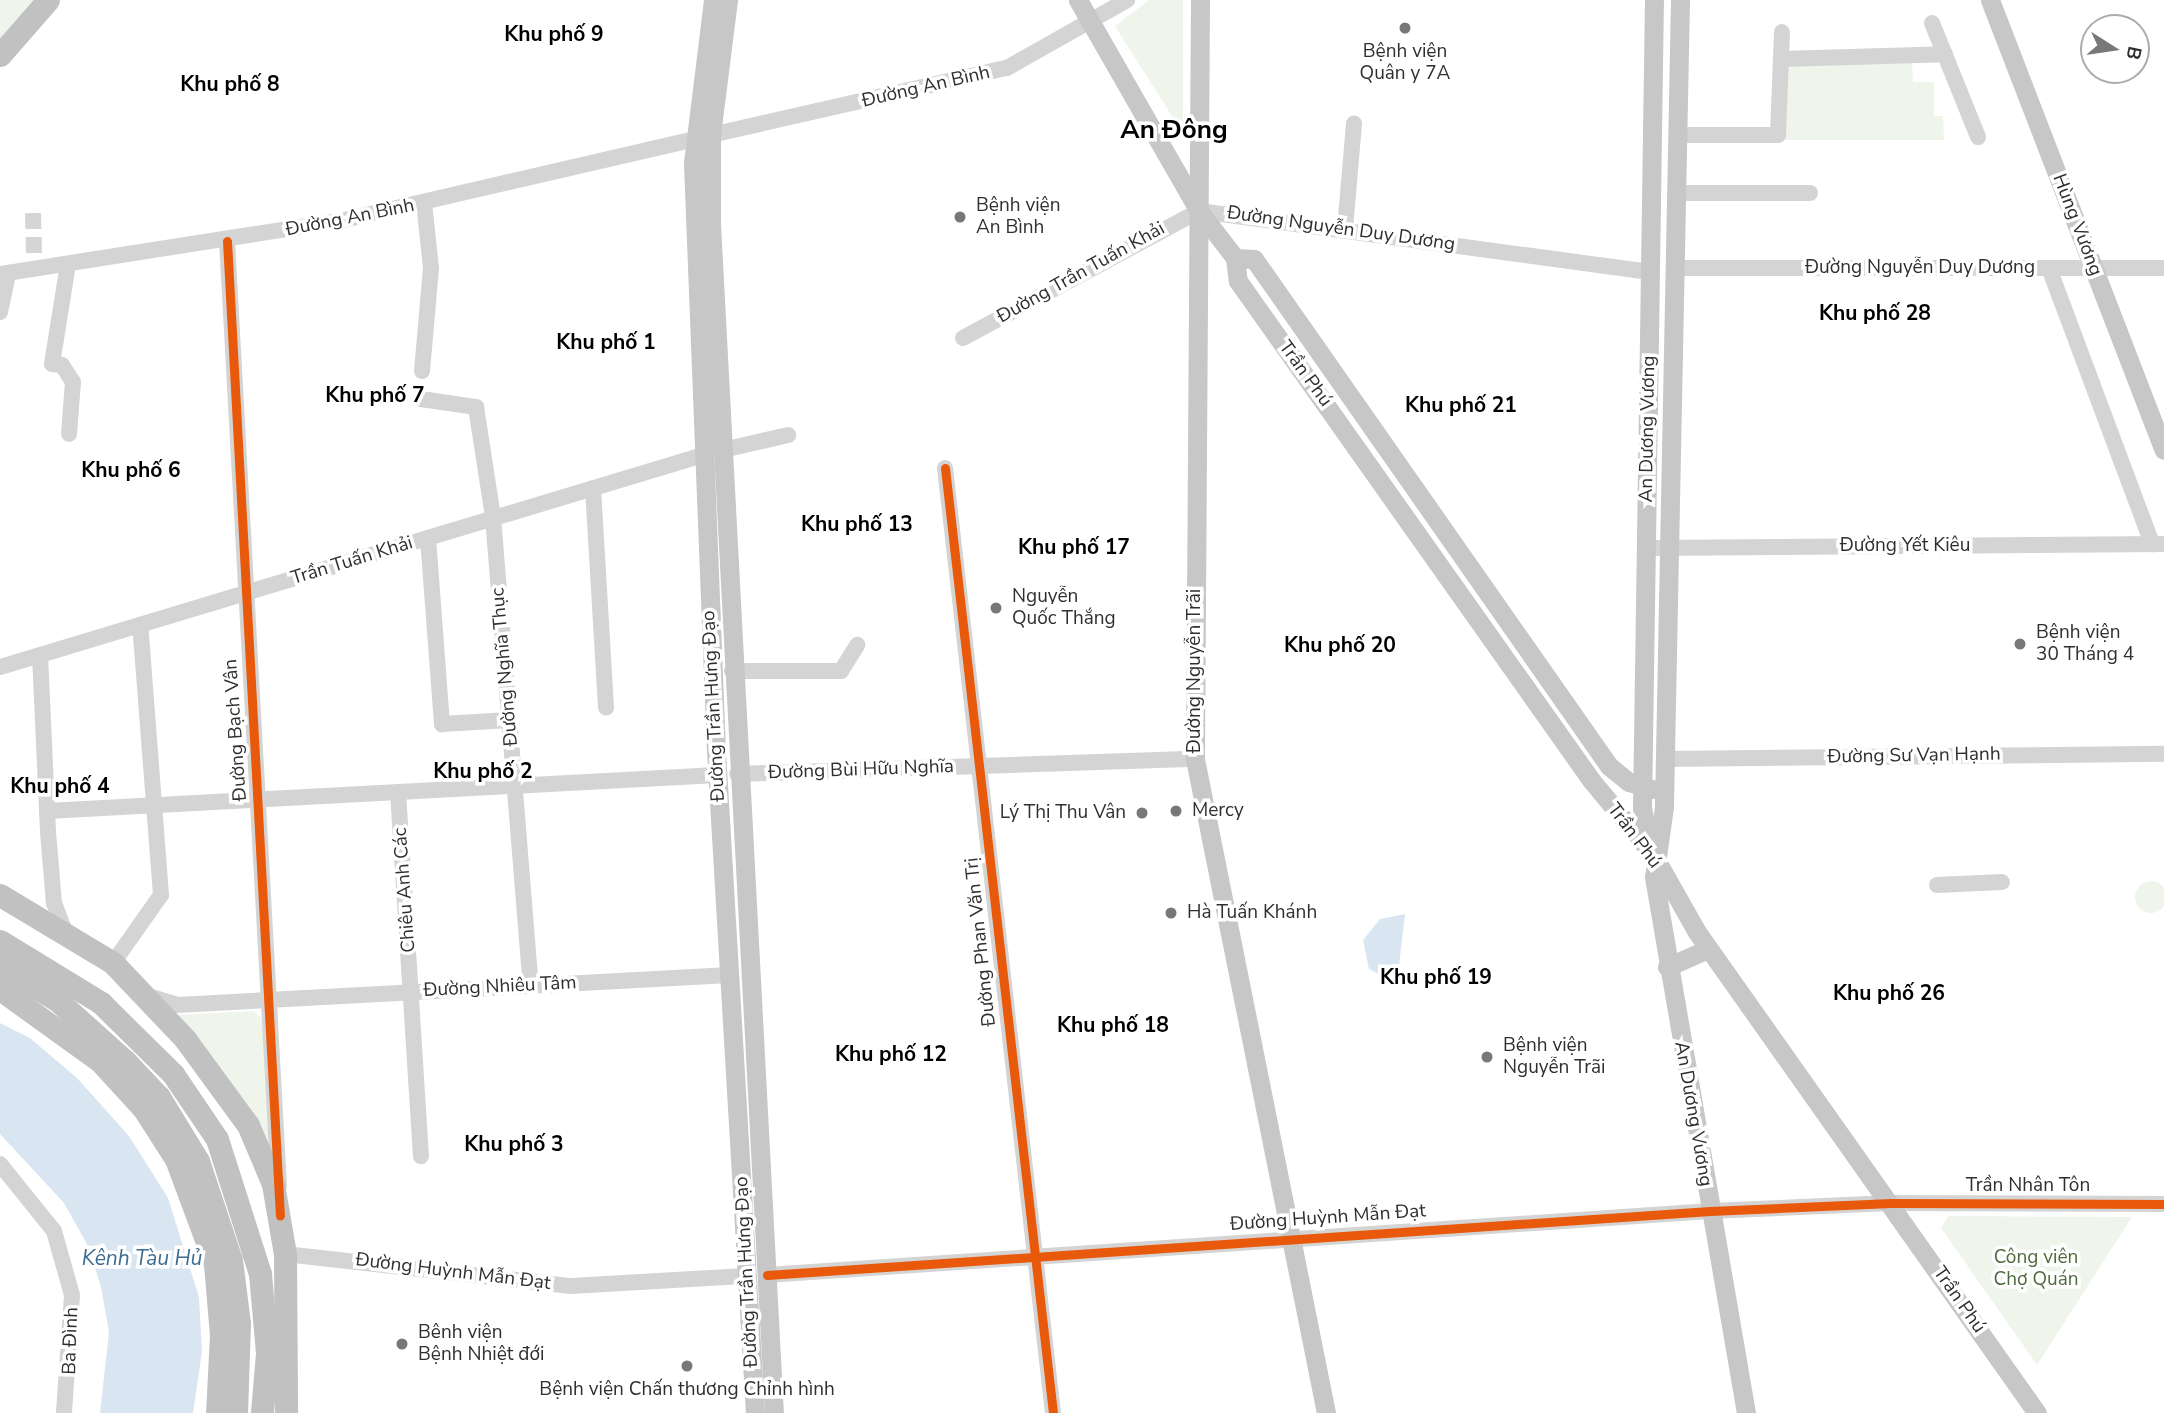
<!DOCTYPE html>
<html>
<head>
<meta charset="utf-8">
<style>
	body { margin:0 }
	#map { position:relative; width:2164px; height:1413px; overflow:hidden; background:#fff; font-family:"Nunito Sans",sans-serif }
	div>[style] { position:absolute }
	.green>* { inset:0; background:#f0f5ec }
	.round { border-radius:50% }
	.water>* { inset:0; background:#d9e6f1 }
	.minor-tunnel>* { height:16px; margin-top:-8px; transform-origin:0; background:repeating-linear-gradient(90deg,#d5d5d5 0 16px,transparent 0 24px) }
	.minor>* { height:16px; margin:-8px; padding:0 8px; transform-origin:8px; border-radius:8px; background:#d4d4d4 }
	.major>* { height:19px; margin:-9.5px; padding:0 9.5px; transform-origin:9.5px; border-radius:9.5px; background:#c7c7c7 }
	.highway>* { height:23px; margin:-11.5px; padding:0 11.5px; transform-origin:11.5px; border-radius:11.5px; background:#c1c1c1 }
	.cycleway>* { height:9px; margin:-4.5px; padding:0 4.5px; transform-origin:4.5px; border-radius:4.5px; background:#e8590c }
	.dots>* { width:19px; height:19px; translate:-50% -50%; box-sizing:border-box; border:4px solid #fff; border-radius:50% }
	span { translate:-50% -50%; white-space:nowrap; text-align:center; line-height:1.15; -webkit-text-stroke:7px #fff; paint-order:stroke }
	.poi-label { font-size:19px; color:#2f2f2f }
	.left { translate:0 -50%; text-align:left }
	.right { translate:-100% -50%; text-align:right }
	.street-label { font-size:19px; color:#2f2f2f }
	.park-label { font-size:19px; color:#4f6a3c }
	.neighbourhood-label { font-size:21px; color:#000; font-weight:700 }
	.water-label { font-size:21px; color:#3d6c90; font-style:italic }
	.district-label { font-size:26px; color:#000; font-weight:700 }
	.north { position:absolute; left:2080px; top:14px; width:70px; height:70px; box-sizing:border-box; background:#fff; border:2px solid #acacac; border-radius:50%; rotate:102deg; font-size:19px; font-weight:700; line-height:28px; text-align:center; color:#2f2f2f }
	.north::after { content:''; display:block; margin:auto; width:24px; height:32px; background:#787878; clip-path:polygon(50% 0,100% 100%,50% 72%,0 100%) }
</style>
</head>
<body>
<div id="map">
	<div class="green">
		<i style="clip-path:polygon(0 0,34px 0,0 39px)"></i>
		<i style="clip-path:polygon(1149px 0,1183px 0,1183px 134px,1115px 26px)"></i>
		<i style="clip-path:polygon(1912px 60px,1913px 82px,1934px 82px,1934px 116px,1943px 116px,1944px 140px,1782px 140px,1785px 63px)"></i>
		<i class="round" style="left:2135px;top:881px;width:32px;height:32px"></i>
		<i style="clip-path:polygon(253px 1011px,265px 1021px,271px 1151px,172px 1015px)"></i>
		<i style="clip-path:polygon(1948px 1216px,2132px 1217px,2037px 1365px,1941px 1228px)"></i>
	</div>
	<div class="water">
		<i style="clip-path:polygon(1405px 914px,1397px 983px,1369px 969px,1363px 940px,1380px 919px)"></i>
		<i style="clip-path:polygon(0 1023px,30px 1038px,77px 1078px,129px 1136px,168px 1198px,199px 1297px,202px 1351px,193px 1413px,100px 1413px,109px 1332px,101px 1287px,88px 1246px,64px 1203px,0 1134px)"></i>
	</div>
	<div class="minor-tunnel">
		<i style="left:33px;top:213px;width:42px;rotate:88.6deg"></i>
	</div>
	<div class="minor">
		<i style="left:1932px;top:23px;width:123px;rotate:68deg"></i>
		<i style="left:1781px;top:59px;width:164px;rotate:-1.7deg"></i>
		<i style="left:711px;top:135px;width:303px;rotate:-12.8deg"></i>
		<i style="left:1007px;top:68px;width:138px;rotate:-29.5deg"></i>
		<i style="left:1678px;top:135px;width:100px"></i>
		<i style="left:1778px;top:135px;width:103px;rotate:-87.8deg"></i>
		<i style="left:1676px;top:193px;width:134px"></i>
		<i style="left:1345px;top:229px;width:106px;rotate:-85.1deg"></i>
		<i style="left:227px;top:241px;width:946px;rotate:86.85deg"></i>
		<i style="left:68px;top:264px;width:101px;rotate:99.1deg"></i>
		<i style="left:52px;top:364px;width:10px;rotate:6deg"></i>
		<i style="left:62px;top:365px;width:20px;rotate:57deg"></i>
		<i style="left:73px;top:382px;width:52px;rotate:94.4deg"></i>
		<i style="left:1675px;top:268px;width:489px"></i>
		<i style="left:2049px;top:268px;width:295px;rotate:69.5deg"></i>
		<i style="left:0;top:274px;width:344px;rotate:-8.9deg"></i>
		<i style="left:340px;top:221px;width:364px;rotate:-13deg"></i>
		<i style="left:0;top:312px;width:40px;rotate:-78deg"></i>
		<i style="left:963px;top:338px;width:268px;rotate:-28.3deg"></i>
		<i style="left:1199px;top:211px;width:455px;rotate:7.7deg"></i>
		<i style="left:422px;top:371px;width:103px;rotate:-85deg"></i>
		<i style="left:431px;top:268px;width:65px;rotate:-96.1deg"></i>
		<i style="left:421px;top:399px;width:56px;rotate:8.3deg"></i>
		<i style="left:476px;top:407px;width:111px;rotate:81.2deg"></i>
		<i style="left:493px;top:517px;width:470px;rotate:85.4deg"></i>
		<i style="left:723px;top:450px;width:67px;rotate:-13deg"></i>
		<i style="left:945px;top:468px;width:951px;rotate:83.48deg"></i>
		<i style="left:593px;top:488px;width:220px;rotate:86.6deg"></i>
		<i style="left:428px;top:538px;width:187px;rotate:85.7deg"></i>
		<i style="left:442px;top:724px;width:67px;rotate:-3.4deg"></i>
		<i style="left:1646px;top:548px;width:518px;rotate:-0.44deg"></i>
		<i style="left:40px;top:655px;width:177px;rotate:87.4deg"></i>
		<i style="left:48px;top:832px;width:71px;rotate:85.2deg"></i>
		<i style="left:54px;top:903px;width:26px;rotate:69deg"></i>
		<i style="left:0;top:667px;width:734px;rotate:-16.78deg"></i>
		<i style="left:732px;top:671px;width:109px"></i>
		<i style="left:841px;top:671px;width:31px;rotate:-58deg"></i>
		<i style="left:1665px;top:759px;width:499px;rotate:-0.6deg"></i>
		<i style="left:737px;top:774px;width:458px;rotate:-1.9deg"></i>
		<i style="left:398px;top:792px;width:365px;rotate:86.4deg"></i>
		<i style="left:47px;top:811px;width:671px;rotate:-3.08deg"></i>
		<i style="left:1937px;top:885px;width:65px;rotate:-2.6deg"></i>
		<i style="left:113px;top:963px;width:83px;rotate:-54.8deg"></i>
		<i style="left:161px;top:895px;width:271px;rotate:-94.4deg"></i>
		<i style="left:148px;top:996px;width:30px;rotate:17deg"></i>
		<i style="left:177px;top:1005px;width:553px;rotate:-3.11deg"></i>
		<i style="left:0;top:1164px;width:86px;rotate:51.1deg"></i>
		<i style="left:54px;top:1231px;width:66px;rotate:74.3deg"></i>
		<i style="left:72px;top:1295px;width:118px;rotate:93.9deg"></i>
		<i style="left:285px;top:1254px;width:288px;rotate:6.4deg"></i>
		<i style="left:571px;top:1286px;width:176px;rotate:-3.3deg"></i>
		<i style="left:767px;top:1275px;width:945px;rotate:-3.88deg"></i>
		<i style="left:1710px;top:1211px;width:181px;rotate:-2.5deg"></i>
		<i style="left:1891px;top:1203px;width:273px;rotate:0.2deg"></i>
	</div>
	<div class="major">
		<i style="left:713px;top:0;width:165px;rotate:97deg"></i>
		<i style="left:693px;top:164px;width:587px;rotate:87.76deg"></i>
		<i style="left:716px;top:751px;width:663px;rotate:86.63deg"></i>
		<i style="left:728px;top:0;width:136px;rotate:97.2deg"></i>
		<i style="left:711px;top:135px;width:89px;rotate:90deg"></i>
		<i style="left:711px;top:224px;width:1191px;rotate:86.97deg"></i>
		<i style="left:1078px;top:0;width:243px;rotate:60.2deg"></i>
		<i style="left:1199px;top:211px;width:59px;rotate:52.5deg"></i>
		<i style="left:1235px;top:258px;width:23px;rotate:83deg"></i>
		<i style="left:1238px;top:281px;width:611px;rotate:54.72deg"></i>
		<i style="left:1591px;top:780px;width:99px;rotate:50.3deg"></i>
		<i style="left:1654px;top:856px;width:87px;rotate:60.5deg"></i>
		<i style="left:1697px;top:932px;width:589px;rotate:54.75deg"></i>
		<i style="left:1200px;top:0;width:759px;rotate:90.38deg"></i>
		<i style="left:1195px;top:759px;width:667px;rotate:78.67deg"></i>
		<i style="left:1680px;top:0;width:807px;rotate:91.14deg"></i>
		<i style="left:1664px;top:807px;width:71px;rotate:98.1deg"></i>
		<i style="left:1654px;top:877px;width:544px;rotate:80.26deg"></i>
		<i style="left:1990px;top:0;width:482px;rotate:68.9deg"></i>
		<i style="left:1235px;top:258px;width:19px;rotate:3deg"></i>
		<i style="left:1254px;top:259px;width:619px;rotate:55deg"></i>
		<i style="left:1609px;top:766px;width:26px;rotate:39deg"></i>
		<i style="left:1629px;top:782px;width:24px;rotate:17deg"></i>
		<i style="left:1650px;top:848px;width:41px;rotate:-101.3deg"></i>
		<i style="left:1642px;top:808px;width:808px;rotate:-89.15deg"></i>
		<i style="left:1667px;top:967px;width:45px;rotate:-23.7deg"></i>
	</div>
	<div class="highway">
		<i style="left:0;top:55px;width:73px;rotate:-48.9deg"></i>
		<i style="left:0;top:895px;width:132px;rotate:31deg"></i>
		<i style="left:113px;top:963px;width:105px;rotate:46.5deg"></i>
		<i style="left:185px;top:1039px;width:107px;rotate:53.8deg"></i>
		<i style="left:248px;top:1125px;width:64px;rotate:67deg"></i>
		<i style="left:273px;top:1184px;width:71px;rotate:80.3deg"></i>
		<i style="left:285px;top:1254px;width:159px;rotate:89.6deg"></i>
		<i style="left:0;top:941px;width:119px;rotate:31.5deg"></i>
		<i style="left:101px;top:1003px;width:101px;rotate:44.6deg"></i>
		<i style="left:173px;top:1074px;width:78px;rotate:55.9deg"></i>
		<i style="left:217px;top:1139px;width:142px;rotate:72.3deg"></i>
		<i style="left:260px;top:1274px;width:79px;rotate:84.9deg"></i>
		<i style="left:267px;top:1353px;width:60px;rotate:94.8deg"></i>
		<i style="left:0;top:966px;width:66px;rotate:30.8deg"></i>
		<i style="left:57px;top:1000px;width:91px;rotate:41.9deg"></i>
		<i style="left:125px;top:1061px;width:50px;rotate:46.6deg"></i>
		<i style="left:159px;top:1097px;width:75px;rotate:58.6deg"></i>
		<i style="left:198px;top:1161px;width:104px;rotate:71.6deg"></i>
		<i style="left:231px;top:1260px;width:64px;rotate:82.8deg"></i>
		<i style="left:239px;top:1323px;width:90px;rotate:91.9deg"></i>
		<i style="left:0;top:989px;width:123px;rotate:35.8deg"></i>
		<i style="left:100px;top:1061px;width:65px;rotate:47.5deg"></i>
		<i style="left:144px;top:1109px;width:59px;rotate:57.4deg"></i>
		<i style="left:176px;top:1159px;width:112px;rotate:69.6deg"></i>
		<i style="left:215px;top:1264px;width:71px;rotate:85.2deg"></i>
		<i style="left:221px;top:1335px;width:78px;rotate:92.9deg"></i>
	</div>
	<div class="cycleway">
		<i style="left:227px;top:241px;width:976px;rotate:86.89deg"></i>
		<i style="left:945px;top:468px;width:951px;rotate:83.48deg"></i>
		<i style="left:767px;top:1275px;width:945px;rotate:-3.88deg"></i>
		<i style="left:1710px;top:1211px;width:181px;rotate:-2.5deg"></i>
		<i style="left:1891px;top:1203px;width:273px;rotate:0.2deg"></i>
	</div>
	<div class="dots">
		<i style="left:1405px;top:28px;background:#787878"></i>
		<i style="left:960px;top:217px;background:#787878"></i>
		<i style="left:996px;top:608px;background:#787878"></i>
		<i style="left:2020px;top:644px;background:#787878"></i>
		<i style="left:1176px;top:811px;background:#787878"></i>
		<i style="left:1142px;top:813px;background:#787878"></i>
		<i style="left:1171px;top:913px;background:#787878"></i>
		<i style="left:1487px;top:1057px;background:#787878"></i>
		<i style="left:402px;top:1344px;background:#787878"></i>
		<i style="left:687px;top:1366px;background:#787878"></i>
	</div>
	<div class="poi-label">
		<span style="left:1405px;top:63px">Bệnh viện<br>Quân y 7A</span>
		<span class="left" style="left:976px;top:217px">Bệnh viện<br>An Bình</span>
		<span class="left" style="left:1012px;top:608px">Nguyễn<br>Quốc Thắng</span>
		<span class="left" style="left:2036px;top:644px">Bệnh viện<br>30 Tháng 4</span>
		<span class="left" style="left:1192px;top:811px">Mercy</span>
		<span class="right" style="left:1126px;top:813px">Lý Thị Thu Vân</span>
		<span class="left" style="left:1187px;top:913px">Hà Tuấn Khánh</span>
		<span class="left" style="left:1503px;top:1057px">Bệnh viện<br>Nguyễn Trãi</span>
		<span class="left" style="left:418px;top:1344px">Bệnh viện<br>Bệnh Nhiệt đới</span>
		<span style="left:687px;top:1390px">Bệnh viện Chấn thương Chỉnh hình</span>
	</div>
	<div class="street-label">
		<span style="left:926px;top:87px;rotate:-13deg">Đường An Bình</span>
		<span style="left:350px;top:218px;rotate:-11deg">Đường An Bình</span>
		<span style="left:2077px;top:225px;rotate:69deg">Hùng Vương</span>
		<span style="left:1341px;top:229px;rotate:8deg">Đường Nguyễn Duy Dương</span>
		<span style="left:1920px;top:268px">Đường Nguyễn Duy Dương</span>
		<span style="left:1081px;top:273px;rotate:-29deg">Đường Trần Tuấn Khải</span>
		<span style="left:1305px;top:374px;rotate:54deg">Trần Phú</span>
		<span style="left:1648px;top:429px;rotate:-89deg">An Dương Vương</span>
		<span style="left:1905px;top:546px">Đường Yết Kiêu</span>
		<span style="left:352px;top:561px;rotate:-17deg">Trần Tuấn Khải</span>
		<span style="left:505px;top:667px;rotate:-95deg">Đường Nghĩa Thục</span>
		<span style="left:1195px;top:671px;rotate:-90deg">Đường Nguyễn Trãi</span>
		<span style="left:714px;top:706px;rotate:-93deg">Đường Trần Hưng Đạo</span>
		<span style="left:236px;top:730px;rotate:-94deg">Đường Bạch Vân</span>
		<span style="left:1914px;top:756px;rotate:-1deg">Đường Sư Vạn Hạnh</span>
		<span style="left:861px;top:770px;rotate:-2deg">Đường Bùi Hữu Nghĩa</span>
		<span style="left:1634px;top:836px;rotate:53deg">Trần Phú</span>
		<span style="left:405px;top:890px;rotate:-94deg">Chiêu Anh Các</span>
		<span style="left:981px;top:942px;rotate:-96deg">Đường Phan Văn Trị</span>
		<span style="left:500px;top:987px;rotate:-3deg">Đường Nhiêu Tâm</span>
		<span style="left:1693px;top:1114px;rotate:80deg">An Dương Vương</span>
		<span style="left:2028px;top:1186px">Trần Nhân Tôn</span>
		<span style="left:1328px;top:1218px;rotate:-4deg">Đường Huỳnh Mẫn Đạt</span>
		<span style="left:453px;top:1272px;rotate:7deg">Đường Huỳnh Mẫn Đạt</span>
		<span style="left:747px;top:1272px;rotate:-93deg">Đường Trần Hưng Đạo</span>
		<span style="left:1959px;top:1300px;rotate:55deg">Trần Phú</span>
		<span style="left:71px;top:1341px;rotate:-88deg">Ba Đình</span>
	</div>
	<div class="park-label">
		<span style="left:2036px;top:1269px">Công viên<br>Chợ Quán</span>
	</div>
	<div class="neighbourhood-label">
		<span style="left:554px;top:34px">Khu phố 9</span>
		<span style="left:230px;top:84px">Khu phố 8</span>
		<span style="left:1875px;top:313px">Khu phố 28</span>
		<span style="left:606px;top:342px">Khu phố 1</span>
		<span style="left:375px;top:395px">Khu phố 7</span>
		<span style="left:1461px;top:405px">Khu phố 21</span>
		<span style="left:131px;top:470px">Khu phố 6</span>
		<span style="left:857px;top:524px">Khu phố 13</span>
		<span style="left:1074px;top:547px">Khu phố 17</span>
		<span style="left:1340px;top:645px">Khu phố 20</span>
		<span style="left:483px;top:771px">Khu phố 2</span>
		<span style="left:60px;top:786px">Khu phố 4</span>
		<span style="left:1436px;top:977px">Khu phố 19</span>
		<span style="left:1889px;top:993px">Khu phố 26</span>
		<span style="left:1113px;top:1025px">Khu phố 18</span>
		<span style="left:891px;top:1054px">Khu phố 12</span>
		<span style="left:514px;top:1144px">Khu phố 3</span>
	</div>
	<div class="water-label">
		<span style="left:142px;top:1258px">Kênh Tàu Hủ</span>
	</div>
	<div class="district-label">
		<span style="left:1174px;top:130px">An Đông</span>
	</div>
	<div class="north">B</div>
</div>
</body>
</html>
